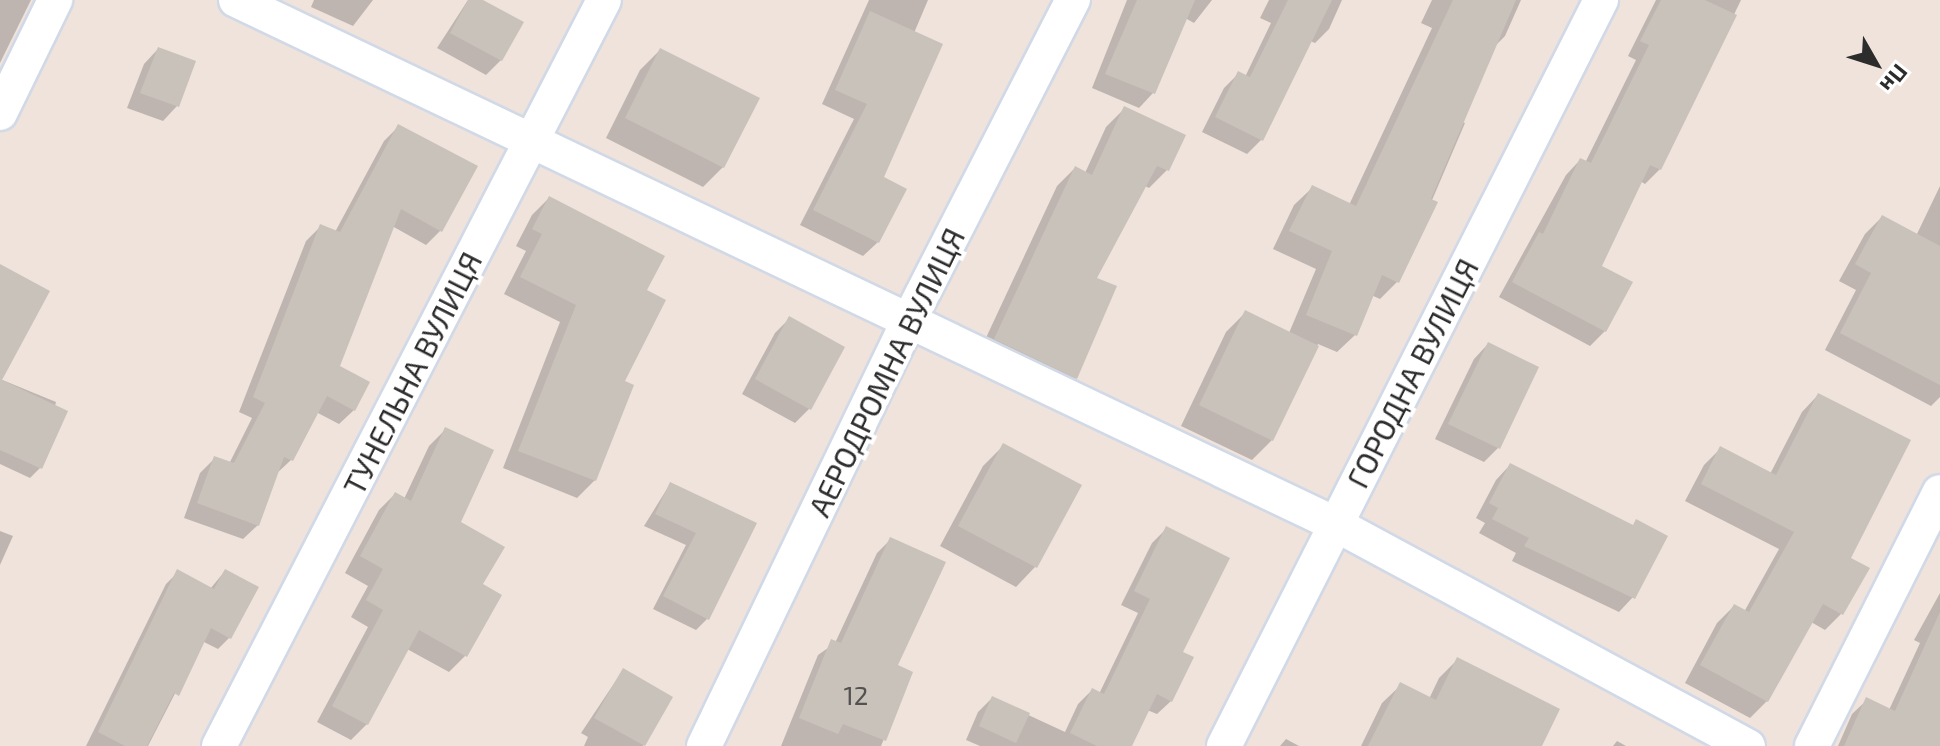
<!DOCTYPE html>
<html>
<head>
<meta charset="utf-8">
<style>
	body { margin:0 }
	#map { position:relative; width:1940px; height:746px; overflow:hidden; background:#efe3dc; font-family:"Exo 2",sans-serif }
	div>[style] { position:absolute }
	.shadow>* { inset:0; background:#0003 }
	.building>* { inset:0; background:#c9c2bb }
	.roads { filter:drop-shadow(2px 0 #d1d9e6) drop-shadow(-2px 0 #d1d9e6) drop-shadow(0 2px #d1d9e6) drop-shadow(0 -2px #d1d9e6) }
	.street>* { height:34px; margin:-17px; padding:0 17px; transform-origin:17px; border-radius:17px; background:#fff }
	span { translate:-50% -50%; white-space:nowrap; text-align:center; line-height:1.15; -webkit-text-stroke:8px #fff; paint-order:stroke }
	.number-label { font-size:26px; color:#535250 }
	.number-label span { -webkit-text-stroke-width:0 }
	.street-label { font-size:30px; color:#2c2c2c }
	.north { position:absolute; left:1836px; top:24px; width:80px; height:80px; -webkit-text-stroke:6px #fff; paint-order:stroke; rotate:129deg; font-size:22px; font-weight:700; line-height:32px; text-align:center; color:#2c2c2c }
	.north::after { content:''; display:block; margin:auto; width:28px; height:36px; background:#2c2c2c; clip-path:polygon(50% 0,100% 100%,50% 72%,0 100%) }
</style>
</head>
<body>
<div id="map">
	<div class="shadow">
		<i style="clip-path:polygon(0 0,31px 0,0 63px)"></i>
		<i style="clip-path:polygon(314px 0,373px 0,353px 26px,311px 7px)"></i>
		<i style="clip-path:polygon(468px 0,479px 0,501px 60px,486px 75px,437px 48px)"></i>
		<i style="clip-path:polygon(869px 0,928px 0,914px 33px,881px 178px,878px 242px,863px 256px,800px 225px,854px 119px,822px 104px)"></i>
		<i style="clip-path:polygon(1127px 0,1212px 0,1194px 23px,1185px 18px,1153px 93px,1139px 108px,1092px 88px)"></i>
		<i style="clip-path:polygon(1269px 0,1342px 0,1329px 29px,1315px 43px,1310px 41px,1262px 139px,1247px 154px,1202px 132px,1224px 88px,1238px 74px,1245px 77px,1271px 23px,1260px 18px)"></i>
		<i style="clip-path:polygon(1432px 0,1521px 0,1505px 36px,1492px 49px,1460px 121px,1465px 123px,1397px 282px,1380px 299px,1371px 295px,1355px 335px,1337px 352px,1318px 344px,1272px 440px,1252px 460px,1181px 426px,1226px 332px,1246px 312px,1289px 333px,1316px 269px,1273px 249px,1294px 205px,1312px 188px,1349px 205px,1432px 28px,1421px 23px)"></i>
		<i style="clip-path:polygon(1656px 0,1741px 0,1660px 169px,1645px 184px,1640px 181px,1599px 267px,1605px 331px,1590px 346px,1499px 297px,1566px 175px,1580px 160px,1585px 163px,1636px 60px,1628px 56px)"></i>
		<i style="clip-path:polygon(158px 49px,193px 62px,177px 106px,163px 121px,127px 108px,144px 64px)"></i>
		<i style="clip-path:polygon(660px 50px,723px 167px,703px 187px,606px 138px,640px 70px)"></i>
		<i style="clip-path:polygon(1124px 109px,1167px 170px,1149px 188px,1145px 186px,1094px 279px,1076px 378px,1058px 396px,977px 357px,1057px 186px,1075px 168px,1085px 173px,1106px 127px)"></i>
		<i style="clip-path:polygon(399px 126px,441px 230px,426px 245px,392px 226px,337px 367px,354px 410px,339px 424px,316px 412px,291px 460px,275px 475px,258px 525px,243px 539px,184px 518px,200px 473px,215px 458px,229px 464px,252px 418px,239px 412px,306px 241px,321px 226px,335px 232px,384px 141px)"></i>
		<i style="clip-path:polygon(1940px 186px,1940px 397px,1931px 406px,1825px 350px,1856px 290px,1839px 281px,1865px 234px,1882px 217px,1916px 236px)"></i>
		<i style="clip-path:polygon(549px 198px,644px 291px,595px 480px,577px 498px,503px 468px,560px 322px,504px 294px,526px 251px,516px 246px,532px 215px)"></i>
		<i style="clip-path:polygon(789px 319px,810px 408px,795px 423px,742px 394px,775px 333px)"></i>
		<i style="clip-path:polygon(1488px 344px,1498px 448px,1484px 462px,1435px 439px,1474px 359px)"></i>
		<i style="clip-path:polygon(0 379px,56px 402px,40px 468px,30px 478px,0 464px)"></i>
		<i style="clip-path:polygon(1818px 395px,1849px 559px,1842px 613px,1825px 630px,1811px 622px,1767px 701px,1750px 718px,1685px 683px,1717px 623px,1734px 606px,1744px 612px,1779px 549px,1685px 501px,1704px 465px,1720px 449px,1770px 474px,1802px 412px)"></i>
		<i style="clip-path:polygon(445px 430px,458px 523px,480px 585px,499px 596px,465px 656px,449px 672px,407px 649px,367px 724px,351px 740px,317px 722px,368px 627px,351px 617px,368px 586px,345px 573px,379px 510px,395px 494px,404px 499px,429px 446px)"></i>
		<i style="clip-path:polygon(1003px 446px,1079px 486px,1035px 567px,1016px 587px,940px 546px,983px 466px)"></i>
		<i style="clip-path:polygon(1510px 465px,1633px 597px,1619px 612px,1512px 561px,1516px 553px,1479px 533px,1485px 523px,1476px 518px,1496px 480px)"></i>
		<i style="clip-path:polygon(670px 484px,754px 524px,707px 619px,696px 630px,653px 609px,686px 545px,644px 526px)"></i>
		<i style="clip-path:polygon(1166px 529px,1180px 653px,1171px 701px,1157px 714px,1147px 710px,1130px 746px,980px 746px,966px 740px,978px 712px,992px 698px,1065px 732px,1078px 704px,1092px 690px,1099px 694px,1138px 613px,1121px 605px,1152px 543px)"></i>
		<i style="clip-path:polygon(0 531px,13px 536px,0 565px)"></i>
		<i style="clip-path:polygon(891px 539px,895px 667px,911px 673px,881px 746px,781px 746px,818px 655px,835px 643px,877px 553px)"></i>
		<i style="clip-path:polygon(225px 571px,230px 637px,218px 649px,202px 641px,148px 746px,86px 746px,166px 584px,178px 572px,210px 589px)"></i>
		<i style="clip-path:polygon(1940px 593px,1940px 746px,1838px 746px,1852px 714px,1867px 700px,1889px 710px,1920px 643px,1914px 640px)"></i>
		<i style="clip-path:polygon(1457px 660px,1539px 746px,1361px 746px,1382px 703px,1401px 685px,1429px 699px,1439px 678px)"></i>
		<i style="clip-path:polygon(623px 670px,670px 698px,643px 746px,584px 746px,588px 737px,581px 733px)"></i>
		<i style="clip-path:polygon(1286px 739px,1299px 746px,1280px 746px)"></i>
		<i style="clip-path:polygon(1617px 741px,1626px 746px,1613px 746px)"></i>
	</div>
	<div class="building">
		<i style="clip-path:polygon(468px 0,483px 0,524px 22px,502px 61px,450px 33px)"></i>
		<i style="clip-path:polygon(1137px 0,1195px 0,1155px 94px,1105px 74px)"></i>
		<i style="clip-path:polygon(1288px 0,1332px 0,1263px 141px,1215px 117px,1238px 71px,1250px 77px)"></i>
		<i style="clip-path:polygon(1453px 0,1516px 0,1431px 199px,1438px 202px,1399px 283px,1382px 275px,1357px 336px,1306px 315px,1332px 251px,1289px 231px,1312px 185px,1356px 206px)"></i>
		<i style="clip-path:polygon(1661px 0,1705px 0,1737px 15px,1661px 170px,1650px 165px,1602px 266px,1633px 282px,1606px 332px,1512px 282px,1539px 232px,1543px 234px,1580px 158px,1591px 163px,1649px 45px,1640px 41px)"></i>
		<i style="clip-path:polygon(870px 11px,943px 44px,884px 177px,907px 189px,879px 243px,813px 210px,867px 104px,835px 90px)"></i>
		<i style="clip-path:polygon(158px 47px,196px 61px,179px 107px,140px 93px)"></i>
		<i style="clip-path:polygon(660px 48px,760px 98px,724px 168px,625px 118px)"></i>
		<i style="clip-path:polygon(1124px 106px,1186px 135px,1169px 171px,1157px 166px,1097px 278px,1117px 286px,1077px 379px,994px 339px,1075px 166px,1092px 175px)"></i>
		<i style="clip-path:polygon(398px 124px,478px 166px,442px 232px,401px 209px,340px 366px,370px 382px,355px 411px,327px 396px,293px 461px,284px 457px,259px 526px,197px 503px,214px 456px,234px 463px,265px 403px,253px 397px,320px 224px,340px 232px)"></i>
		<i style="clip-path:polygon(549px 196px,665px 256px,647px 290px,666px 300px,625px 381px,634px 385px,596px 481px,518px 451px,576px 305px,520px 277px,542px 234px,532px 229px)"></i>
		<i style="clip-path:polygon(1882px 215px,1940px 246px,1940px 385px,1840px 333px,1871px 273px,1855px 264px)"></i>
		<i style="clip-path:polygon(0 264px,50px 291px,2px 380px,68px 411px,42px 469px,0 450px)"></i>
		<i style="clip-path:polygon(1245px 310px,1319px 346px,1273px 441px,1199px 405px)"></i>
		<i style="clip-path:polygon(789px 316px,845px 347px,811px 410px,755px 379px)"></i>
		<i style="clip-path:polygon(1488px 342px,1539px 367px,1500px 449px,1448px 424px)"></i>
		<i style="clip-path:polygon(1818px 393px,1911px 440px,1851px 558px,1870px 568px,1843px 615px,1823px 604px,1768px 702px,1700px 665px,1734px 604px,1749px 612px,1794px 532px,1701px 484px,1720px 446px,1776px 475px)"></i>
		<i style="clip-path:polygon(445px 427px,494px 450px,461px 522px,505px 547px,483px 584px,502px 595px,467px 657px,419px 630px,368px 725px,332px 706px,383px 610px,366px 600px,383px 569px,360px 556px,395px 492px,411px 501px)"></i>
		<i style="clip-path:polygon(1003px 443px,1082px 485px,1037px 568px,958px 526px)"></i>
		<i style="clip-path:polygon(1510px 463px,1633px 525px,1636px 519px,1668px 536px,1635px 599px,1524px 546px,1529px 538px,1492px 519px,1498px 508px,1489px 503px)"></i>
		<i style="clip-path:polygon(670px 482px,757px 523px,709px 620px,663px 596px,696px 533px,655px 514px)"></i>
		<i style="clip-path:polygon(1166px 526px,1230px 558px,1183px 652px,1194px 657px,1172px 702px,1157px 694px,1132px 746px,1097px 746px,1070px 733px,1092px 688px,1104px 694px,1150px 599px,1134px 591px)"></i>
		<i style="clip-path:polygon(890px 537px,946px 562px,898px 665px,913px 672px,886px 741px,843px 724px,838px 734px,799px 718px,831px 639px,841px 643px)"></i>
		<i style="clip-path:polygon(177px 569px,214px 589px,225px 569px,259px 587px,231px 639px,211px 628px,179px 696px,174px 693px,147px 746px,125px 746px,98px 732px)"></i>
		<i style="clip-path:polygon(1940px 612px,1940px 746px,1844px 746px,1866px 697px,1895px 711px)"></i>
		<i style="clip-path:polygon(1457px 657px,1560px 709px,1542px 746px,1368px 746px,1400px 682px,1436px 700px)"></i>
		<i style="clip-path:polygon(623px 668px,673px 697px,645px 746px,594px 718px)"></i>
		<i style="clip-path:polygon(992px 696px,1030px 713px,1016px 743px,979px 726px)"></i>
	</div>
	<div class="roads">
		<div class="street">
			<i style="left:236px;top:0;width:1218px;rotate:25.49deg"></i>
			<i style="left:1335px;top:524px;width:469px;rotate:28.3deg"></i>
			<i style="left:0;top:113px;width:126px;rotate:-64deg"></i>
			<i style="left:219px;top:746px;width:839px;rotate:-62.7deg"></i>
			<i style="left:704px;top:746px;width:473px;rotate:-64.3deg"></i>
			<i style="left:909px;top:320px;width:360px;rotate:-62.9deg"></i>
			<i style="left:1224px;top:746px;width:836px;rotate:-63.19deg"></i>
			<i style="left:1812px;top:746px;width:284px;rotate:-63.3deg"></i>
		</div>
	</div>
	<div class="number-label">
		<span style="left:856px;top:695px">12</span>
	</div>
	<div class="street-label">
		<span style="left:886px;top:372px;rotate:-64deg">АЕРОДРОМНА ВУЛИЦЯ</span>
		<span style="left:412px;top:373px;rotate:-63deg">ТУНЕЛЬНА ВУЛИЦЯ</span>
		<span style="left:1412px;top:373px;rotate:-63deg">ГОРОДНА ВУЛИЦЯ</span>
	</div>
	<div class="north">Пн</div>
</div>
</body>
</html>
